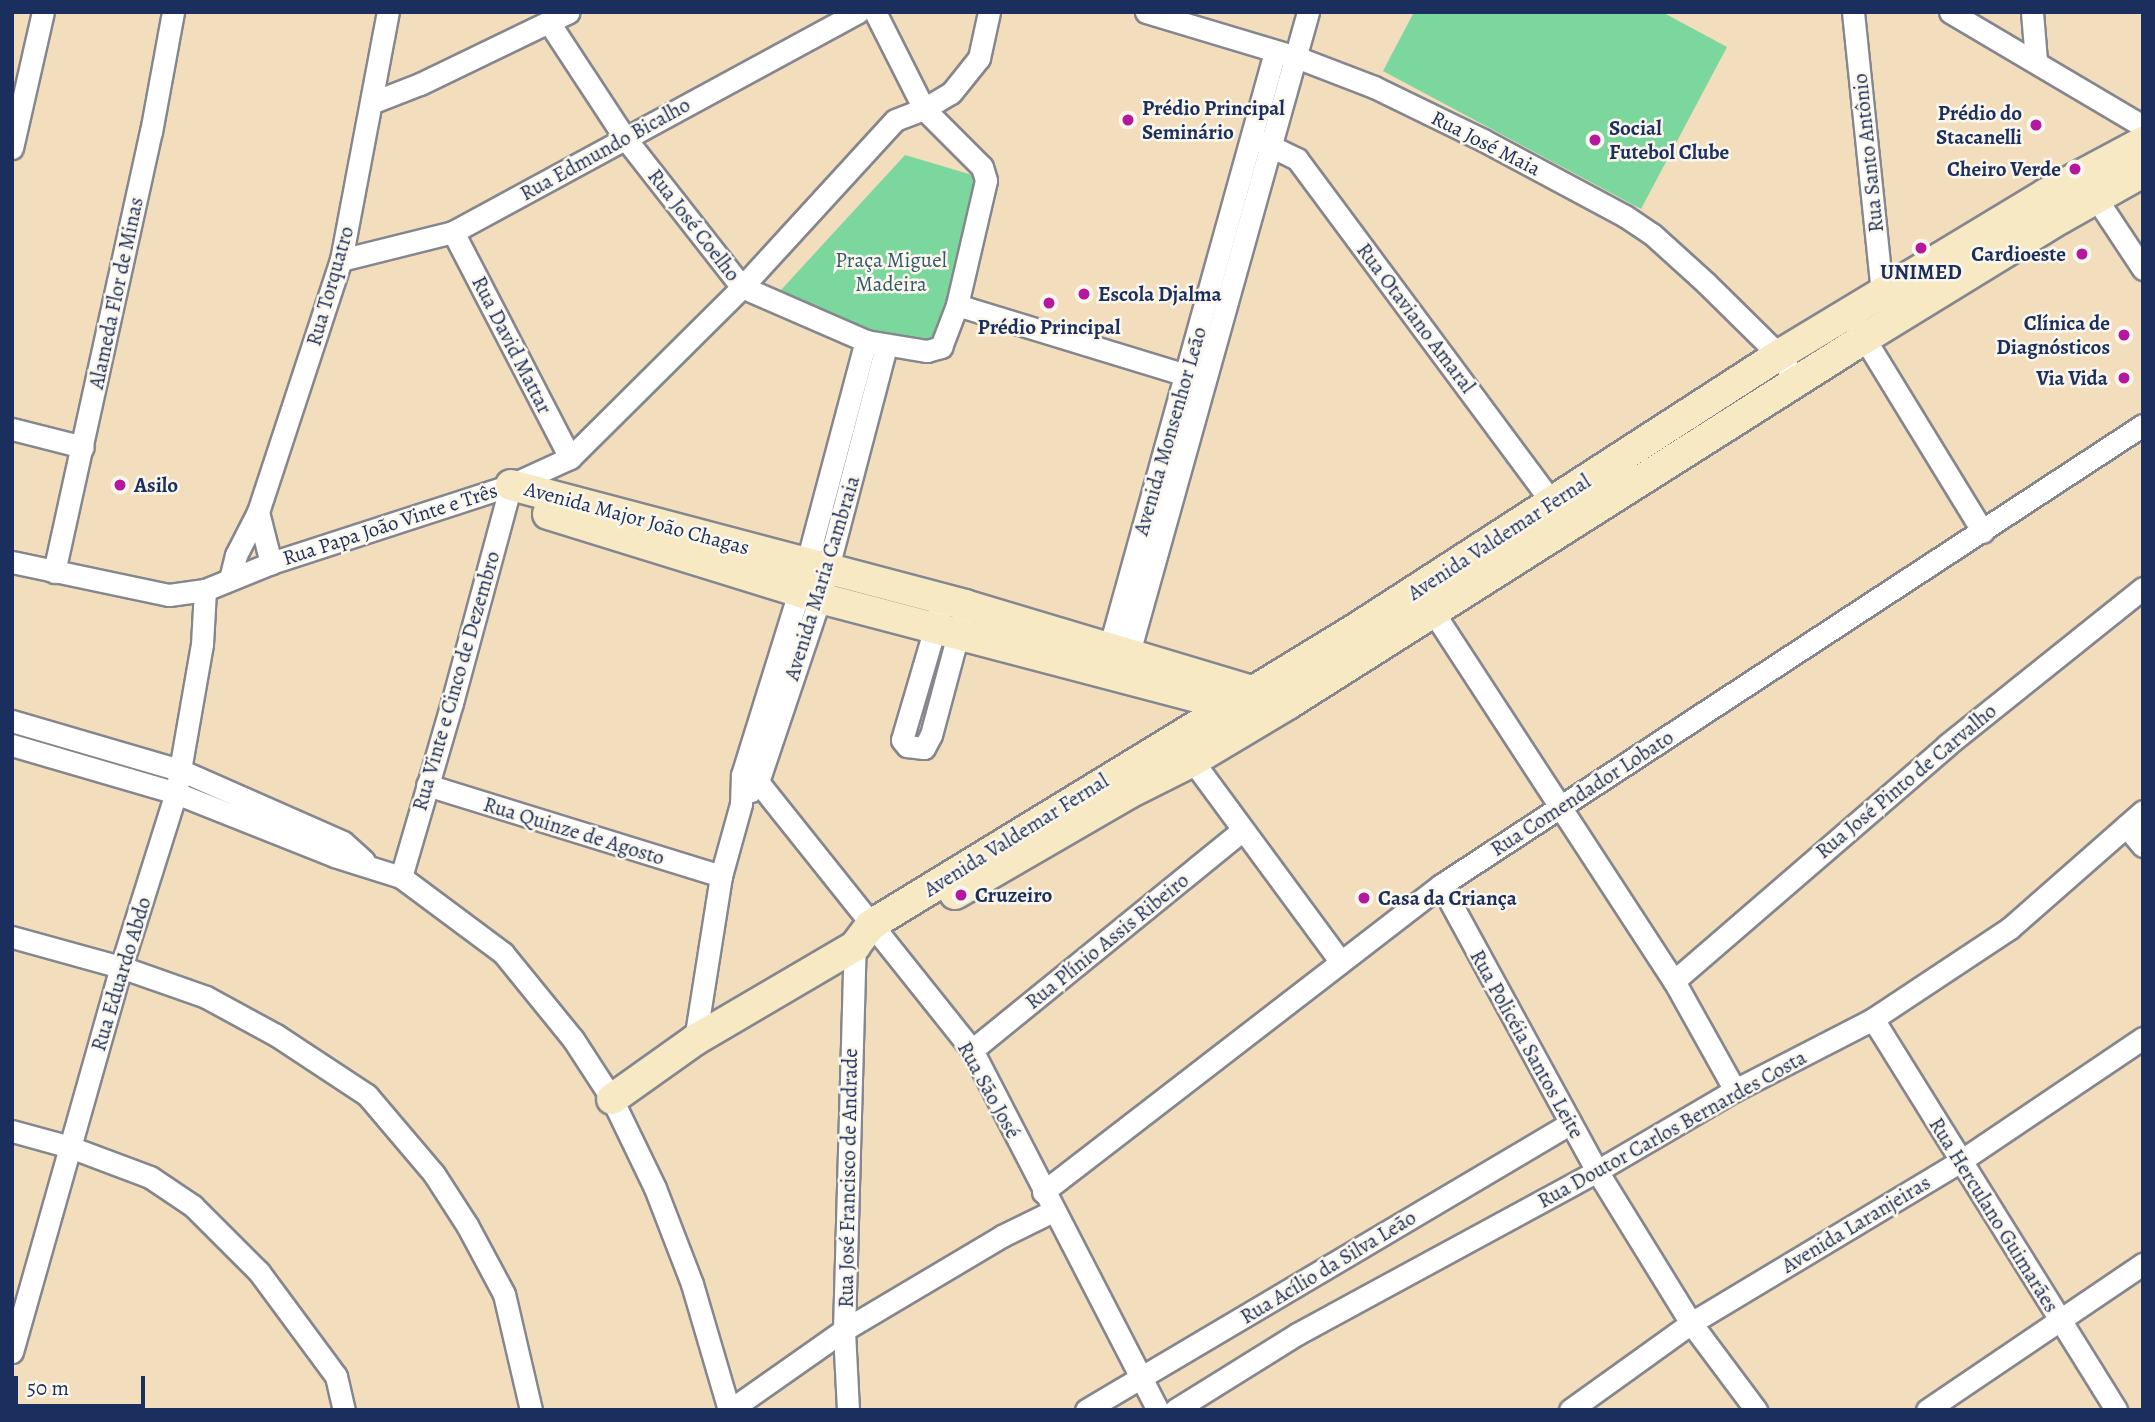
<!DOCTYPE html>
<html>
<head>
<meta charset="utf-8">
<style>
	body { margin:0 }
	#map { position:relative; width:2155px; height:1422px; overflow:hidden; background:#f2ddbd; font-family:Alegreya,serif }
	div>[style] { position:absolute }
	.green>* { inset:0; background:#7cd79e }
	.roads { filter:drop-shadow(2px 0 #86868e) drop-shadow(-2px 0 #86868e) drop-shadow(0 2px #86868e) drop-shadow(0 -2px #86868e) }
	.street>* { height:21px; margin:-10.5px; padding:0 10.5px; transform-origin:10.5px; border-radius:10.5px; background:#fff }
	.secondary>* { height:30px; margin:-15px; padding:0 15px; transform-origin:15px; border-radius:15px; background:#f7e9c3 }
	.dots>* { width:19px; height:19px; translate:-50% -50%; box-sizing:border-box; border:4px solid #fbf7ec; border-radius:50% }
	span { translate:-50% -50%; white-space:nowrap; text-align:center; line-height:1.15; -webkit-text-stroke:5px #fbf7ec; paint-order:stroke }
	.poi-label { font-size:21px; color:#1b2f5e; font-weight:700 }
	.left { translate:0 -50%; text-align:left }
	.right { translate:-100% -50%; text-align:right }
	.street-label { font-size:21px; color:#1b2f5e }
	.park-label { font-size:21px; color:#33596e }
	.frame { position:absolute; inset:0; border:14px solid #1b2f5e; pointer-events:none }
	.scale { position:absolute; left:14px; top:1376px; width:131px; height:32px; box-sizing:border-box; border:4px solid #1b2f5e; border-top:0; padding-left:9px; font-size:21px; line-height:24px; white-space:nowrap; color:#1b2f5e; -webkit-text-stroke:5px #fbf7ec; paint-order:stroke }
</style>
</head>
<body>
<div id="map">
	<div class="green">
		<i style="clip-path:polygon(1414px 12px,1662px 12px,1727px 47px,1641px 209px,1383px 71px)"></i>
		<i style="clip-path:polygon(905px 155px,979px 177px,941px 341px,870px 339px,786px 300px,781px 290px)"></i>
	</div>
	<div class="roads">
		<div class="street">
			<i style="left:1146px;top:12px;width:157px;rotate:16.7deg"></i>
			<i style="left:1296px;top:57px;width:84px;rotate:21deg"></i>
			<i style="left:1374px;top:87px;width:121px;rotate:25.9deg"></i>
			<i style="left:1483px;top:140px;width:161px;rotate:28.2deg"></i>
			<i style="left:1625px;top:216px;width:32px;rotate:34deg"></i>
			<i style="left:1652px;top:234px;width:73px;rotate:42.2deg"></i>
			<i style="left:1706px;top:283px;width:103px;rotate:44.6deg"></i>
			<i style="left:1779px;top:355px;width:34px;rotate:56deg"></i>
			<i style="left:1853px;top:12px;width:282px;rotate:84.1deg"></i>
			<i style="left:1882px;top:293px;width:9px;rotate:58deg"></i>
			<i style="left:1950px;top:12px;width:224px;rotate:30.6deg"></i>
			<i style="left:2032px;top:12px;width:49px;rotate:85.3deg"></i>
			<i style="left:550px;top:24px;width:136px;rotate:56.7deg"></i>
			<i style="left:625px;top:138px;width:189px;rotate:51.9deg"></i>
			<i style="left:742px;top:287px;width:135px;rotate:23.5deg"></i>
			<i style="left:866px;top:341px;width:62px;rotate:9.3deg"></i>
			<i style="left:927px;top:351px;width:15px;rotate:-16deg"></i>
			<i style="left:941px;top:347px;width:45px;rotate:-69.1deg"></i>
			<i style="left:957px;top:305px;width:128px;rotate:-76.9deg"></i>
			<i style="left:986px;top:180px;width:14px;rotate:-107deg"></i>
			<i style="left:982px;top:167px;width:82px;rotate:-135deg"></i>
			<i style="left:924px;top:109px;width:109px;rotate:-116.8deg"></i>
			<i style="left:371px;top:103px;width:53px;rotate:-21.2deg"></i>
			<i style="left:420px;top:84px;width:165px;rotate:-25.8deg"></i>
			<i style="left:1260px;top:141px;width:41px;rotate:25.9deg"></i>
			<i style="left:1297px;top:159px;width:441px;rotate:53.4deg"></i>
			<i style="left:12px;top:148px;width:139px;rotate:-77.2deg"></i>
			<i style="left:2090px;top:189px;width:96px;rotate:56.5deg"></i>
			<i style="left:453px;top:232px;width:254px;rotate:62.6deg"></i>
			<i style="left:341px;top:260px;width:115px;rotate:-14deg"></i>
			<i style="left:453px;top:232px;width:461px;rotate:-28.5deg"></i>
			<i style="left:957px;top:305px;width:253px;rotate:17deg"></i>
			<i style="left:1858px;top:328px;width:239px;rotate:58.5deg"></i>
			<i style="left:12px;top:429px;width:73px;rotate:14.2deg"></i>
			<i style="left:258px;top:512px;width:53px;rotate:75.7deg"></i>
			<i style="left:12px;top:562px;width:160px;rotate:11.9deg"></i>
			<i style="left:169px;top:595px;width:36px;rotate:-8deg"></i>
			<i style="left:205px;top:590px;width:71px;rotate:-22.2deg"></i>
			<i style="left:271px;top:563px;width:252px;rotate:-18deg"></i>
			<i style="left:511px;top:485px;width:65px;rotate:-24.6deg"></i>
			<i style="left:570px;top:458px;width:243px;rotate:-44.8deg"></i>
			<i style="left:742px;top:287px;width:226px;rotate:-47.5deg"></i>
			<i style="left:895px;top:120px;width:31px;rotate:-21deg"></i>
			<i style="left:924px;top:109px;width:31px;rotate:-31deg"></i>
			<i style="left:951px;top:93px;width:45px;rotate:-51.3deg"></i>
			<i style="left:979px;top:58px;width:47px;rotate:-77.7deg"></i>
			<i style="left:54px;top:572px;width:451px;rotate:-77.6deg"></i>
			<i style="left:151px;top:132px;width:122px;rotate:-79.6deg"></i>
			<i style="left:230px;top:579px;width:25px;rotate:-76deg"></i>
			<i style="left:236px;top:555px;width:48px;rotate:-62.9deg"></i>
			<i style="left:258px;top:512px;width:265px;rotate:-71.8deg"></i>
			<i style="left:341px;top:260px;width:252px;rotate:-79.3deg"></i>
			<i style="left:1426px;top:601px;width:454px;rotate:56.9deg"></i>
			<i style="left:1674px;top:981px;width:125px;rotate:60.8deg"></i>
			<i style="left:939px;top:614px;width:131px;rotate:106.4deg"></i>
			<i style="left:902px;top:740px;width:8px;rotate:50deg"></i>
			<i style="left:907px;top:746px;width:17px;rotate:7deg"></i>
			<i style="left:924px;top:748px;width:15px;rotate:-62deg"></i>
			<i style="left:931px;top:735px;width:116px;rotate:-75deg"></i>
			<i style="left:1106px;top:660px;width:631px;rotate:-74.47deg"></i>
			<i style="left:1125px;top:667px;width:680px;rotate:-74.39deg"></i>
			<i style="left:12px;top:721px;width:175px;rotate:16.3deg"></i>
			<i style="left:180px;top:770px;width:178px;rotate:23.8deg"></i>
			<i style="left:343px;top:842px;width:28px;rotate:42deg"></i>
			<i style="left:12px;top:745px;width:171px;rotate:16.3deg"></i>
			<i style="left:176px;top:793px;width:170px;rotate:21.7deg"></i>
			<i style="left:334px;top:856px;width:70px;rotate:17.4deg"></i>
			<i style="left:401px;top:877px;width:127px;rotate:36.7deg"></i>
			<i style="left:503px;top:953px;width:111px;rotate:50.9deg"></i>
			<i style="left:573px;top:1039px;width:72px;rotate:57deg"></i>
			<i style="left:612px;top:1099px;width:99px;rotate:64.2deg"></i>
			<i style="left:655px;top:1188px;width:103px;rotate:68.9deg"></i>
			<i style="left:692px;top:1284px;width:131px;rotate:73.6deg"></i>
			<i style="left:1186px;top:752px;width:260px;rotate:53.6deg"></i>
			<i style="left:742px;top:775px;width:17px;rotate:24deg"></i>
			<i style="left:758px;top:782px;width:343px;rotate:51.4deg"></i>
			<i style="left:972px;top:1050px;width:405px;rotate:62.7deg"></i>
			<i style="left:427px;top:785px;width:308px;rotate:17.2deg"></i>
			<i style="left:751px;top:791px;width:11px;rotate:-52deg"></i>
			<i style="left:758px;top:782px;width:194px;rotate:-71.4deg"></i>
			<i style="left:820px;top:598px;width:260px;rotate:-75.3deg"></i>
			<i style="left:2126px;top:826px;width:26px;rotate:50deg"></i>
			<i style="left:401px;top:877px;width:181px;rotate:-73.7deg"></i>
			<i style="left:452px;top:703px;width:226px;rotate:-74.9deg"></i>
			<i style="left:1441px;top:885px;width:326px;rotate:61.4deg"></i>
			<i style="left:1597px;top:1171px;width:179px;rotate:58.3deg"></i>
			<i style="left:1691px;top:1323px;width:109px;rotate:53.2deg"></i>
			<i style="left:12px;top:937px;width:113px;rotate:15.4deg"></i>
			<i style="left:121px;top:967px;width:90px;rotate:19.4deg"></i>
			<i style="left:206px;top:997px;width:80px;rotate:28.5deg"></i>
			<i style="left:276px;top:1035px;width:109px;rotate:33.4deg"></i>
			<i style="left:367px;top:1095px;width:104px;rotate:49.7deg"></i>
			<i style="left:434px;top:1174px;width:61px;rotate:57.1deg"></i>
			<i style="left:467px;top:1225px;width:78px;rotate:61.8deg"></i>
			<i style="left:504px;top:1294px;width:119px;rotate:76.9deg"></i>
			<i style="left:1674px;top:981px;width:361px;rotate:-40.8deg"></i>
			<i style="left:1947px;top:745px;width:251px;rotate:-38.7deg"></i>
			<i style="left:1873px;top:1019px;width:460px;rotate:58.1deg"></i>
			<i style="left:695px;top:1040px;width:166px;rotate:-81deg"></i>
			<i style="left:721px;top:876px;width:75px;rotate:-74.5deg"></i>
			<i style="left:741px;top:804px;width:29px;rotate:-88deg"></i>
			<i style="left:742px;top:775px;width:192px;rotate:-72.7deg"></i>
			<i style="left:799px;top:592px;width:260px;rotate:-75.1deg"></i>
			<i style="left:972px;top:1050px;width:347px;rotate:-39.1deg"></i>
			<i style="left:12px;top:1131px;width:60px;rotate:15.4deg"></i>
			<i style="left:70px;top:1147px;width:85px;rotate:20.6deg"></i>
			<i style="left:150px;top:1177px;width:52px;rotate:34deg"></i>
			<i style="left:193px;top:1206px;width:93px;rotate:45deg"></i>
			<i style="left:259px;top:1272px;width:129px;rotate:53.5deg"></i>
			<i style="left:336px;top:1376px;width:35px;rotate:77deg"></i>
			<i style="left:1043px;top:1192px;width:503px;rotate:-37.65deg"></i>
			<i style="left:1441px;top:885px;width:839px;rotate:-33.24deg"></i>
			<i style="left:12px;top:1352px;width:400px;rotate:-74.2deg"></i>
			<i style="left:121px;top:967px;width:182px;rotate:-72.5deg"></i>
			<i style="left:176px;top:793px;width:151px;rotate:-80.1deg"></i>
			<i style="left:202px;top:644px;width:54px;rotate:-86.8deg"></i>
			<i style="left:730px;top:1410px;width:139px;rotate:-35.1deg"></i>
			<i style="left:844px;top:1330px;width:184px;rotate:-30.7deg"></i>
			<i style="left:1002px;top:1236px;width:57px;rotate:-26.1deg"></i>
			<i style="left:848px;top:1410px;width:80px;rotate:-92.9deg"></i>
			<i style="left:844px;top:1330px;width:384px;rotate:-88.4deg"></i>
			<i style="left:1086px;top:1410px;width:561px;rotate:-30.63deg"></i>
			<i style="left:1175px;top:1410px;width:144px;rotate:-31.9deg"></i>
			<i style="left:1297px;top:1334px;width:341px;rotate:-28.5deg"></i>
			<i style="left:1597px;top:1171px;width:160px;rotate:-30.4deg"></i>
			<i style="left:1735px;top:1090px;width:155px;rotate:-27.2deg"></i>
			<i style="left:1873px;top:1019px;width:164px;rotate:-33.6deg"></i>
			<i style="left:2010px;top:928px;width:177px;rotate:-41.3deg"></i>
			<i style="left:1570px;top:1410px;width:149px;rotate:-35.7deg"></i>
			<i style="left:1691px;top:1323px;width:313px;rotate:-31deg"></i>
			<i style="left:1959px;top:1162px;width:222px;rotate:-34deg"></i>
			<i style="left:1927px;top:1410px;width:261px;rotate:-34.1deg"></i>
		</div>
		<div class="secondary">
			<i style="left:511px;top:485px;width:470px;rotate:14.8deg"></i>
			<i style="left:965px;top:605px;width:313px;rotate:16.7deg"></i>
			<i style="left:548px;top:514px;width:285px;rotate:17.2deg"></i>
			<i style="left:820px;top:598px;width:432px;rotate:14.7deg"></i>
			<i style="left:955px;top:894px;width:201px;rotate:-30.1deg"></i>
			<i style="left:1129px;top:793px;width:69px;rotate:-26.6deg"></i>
			<i style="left:1191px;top:762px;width:113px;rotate:-30.9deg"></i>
			<i style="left:1288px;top:704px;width:683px;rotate:-32.39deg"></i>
			<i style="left:1865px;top:338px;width:230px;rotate:-31.5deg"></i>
			<i style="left:2061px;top:218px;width:94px;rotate:-29.3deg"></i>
			<i style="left:612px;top:1099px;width:102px;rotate:-35.4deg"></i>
			<i style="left:695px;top:1040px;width:186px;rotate:-30.4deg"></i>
			<i style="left:855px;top:946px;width:26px;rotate:-53deg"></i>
			<i style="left:871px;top:925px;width:570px;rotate:-31.43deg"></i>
			<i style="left:1357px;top:628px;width:503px;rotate:-32.9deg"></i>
			<i style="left:1779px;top:355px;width:312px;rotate:-31.1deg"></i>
			<i style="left:2046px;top:194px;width:110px;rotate:-28.2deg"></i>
		</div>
	</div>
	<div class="dots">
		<i style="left:1128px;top:120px;background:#b5179e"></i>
		<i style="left:2036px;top:125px;background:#b5179e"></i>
		<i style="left:1595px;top:140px;background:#b5179e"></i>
		<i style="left:2075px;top:169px;background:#b5179e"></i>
		<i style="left:1921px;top:248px;background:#b5179e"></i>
		<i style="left:2082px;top:254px;background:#b5179e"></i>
		<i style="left:1084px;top:294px;background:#b5179e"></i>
		<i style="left:1049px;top:303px;background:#b5179e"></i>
		<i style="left:2124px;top:335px;background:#b5179e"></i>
		<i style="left:2124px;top:378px;background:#b5179e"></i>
		<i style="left:120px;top:485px;background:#b5179e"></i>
		<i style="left:961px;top:895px;background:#b5179e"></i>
		<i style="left:1364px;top:898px;background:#b5179e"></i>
	</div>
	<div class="poi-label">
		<span class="left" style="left:1142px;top:120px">Prédio Principal<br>Seminário</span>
		<span class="right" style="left:2022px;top:125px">Prédio do<br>Stacanelli</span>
		<span class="left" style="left:1609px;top:140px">Social<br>Futebol Clube</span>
		<span class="right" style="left:2061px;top:169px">Cheiro Verde</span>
		<span class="right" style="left:2066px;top:254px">Cardioeste</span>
		<span style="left:1921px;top:272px">UNIMED</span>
		<span class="left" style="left:1098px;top:294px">Escola Djalma</span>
		<span class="right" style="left:2110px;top:335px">Clínica de<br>Diagnósticos</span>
		<span style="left:1049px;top:327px">Prédio Principal</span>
		<span class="right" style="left:2108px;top:378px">Via Vida</span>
		<span class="left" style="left:134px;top:485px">Asilo</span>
		<span class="left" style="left:975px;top:895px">Cruzeiro</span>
		<span class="left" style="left:1378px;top:898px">Casa da Criança</span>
	</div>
	<div class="street-label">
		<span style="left:1486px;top:143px;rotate:27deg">Rua José Maia</span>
		<span style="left:605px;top:149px;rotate:-29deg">Rua Edmundo Bicalho</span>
		<span style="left:1868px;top:153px;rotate:-96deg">Rua Santo Antônio</span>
		<span style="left:694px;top:225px;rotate:52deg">Rua José Coelho</span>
		<span style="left:330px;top:286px;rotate:-74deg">Rua Torquatro</span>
		<span style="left:116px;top:293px;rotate:-78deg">Alameda Flor de Minas</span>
		<span style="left:1416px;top:318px;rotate:53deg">Rua Otaviano Amaral</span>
		<span style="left:512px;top:345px;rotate:63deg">Rua David Mattar</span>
		<span style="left:1170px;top:431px;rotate:-74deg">Avenida Monsenhor Leão</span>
		<span style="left:637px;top:518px;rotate:15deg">Avenida Major João Chagas</span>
		<span style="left:390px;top:524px;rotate:-18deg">Rua Papa João Vinte e Três</span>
		<span style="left:1499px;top:537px;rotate:-33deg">Avenida Valdemar Fernal</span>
		<span style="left:822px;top:578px;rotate:-73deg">Avenida Maria Cambraia</span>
		<span style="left:456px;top:681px;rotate:-74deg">Rua Vinte e Cinco de Dezembro</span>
		<span style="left:1906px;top:781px;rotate:-40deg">Rua José Pinto de Carvalho</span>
		<span style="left:1582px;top:793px;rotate:-33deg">Rua Comendador Lobato</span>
		<span style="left:574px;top:831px;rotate:17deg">Rua Quinze de Agosto</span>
		<span style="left:1016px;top:835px;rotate:-32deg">Avenida Valdemar Fernal</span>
		<span style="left:1107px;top:941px;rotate:-39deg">Rua Plínio Assis Ribeiro</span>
		<span style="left:121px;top:974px;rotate:-73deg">Rua Eduardo Abdo</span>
		<span style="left:1527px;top:1044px;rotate:61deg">Rua Policéia Santos Leite</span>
		<span style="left:989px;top:1090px;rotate:61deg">Rua São José</span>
		<span style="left:1672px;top:1129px;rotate:-29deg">Rua Doutor Carlos Bernardes Costa</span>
		<span style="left:848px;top:1178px;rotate:-89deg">Rua José Francisco de Andrade</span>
		<span style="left:1994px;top:1215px;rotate:58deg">Rua Herculano Guimarães</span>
		<span style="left:1856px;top:1224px;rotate:-31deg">Avenida Laranjeiras</span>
		<span style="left:1328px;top:1267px;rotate:-31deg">Rua Acílio da Silva Leão</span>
	</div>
	<div class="park-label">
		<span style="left:891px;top:272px">Praça Miguel<br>Madeira</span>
	</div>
	<div class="frame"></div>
	<div class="scale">50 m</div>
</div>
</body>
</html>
